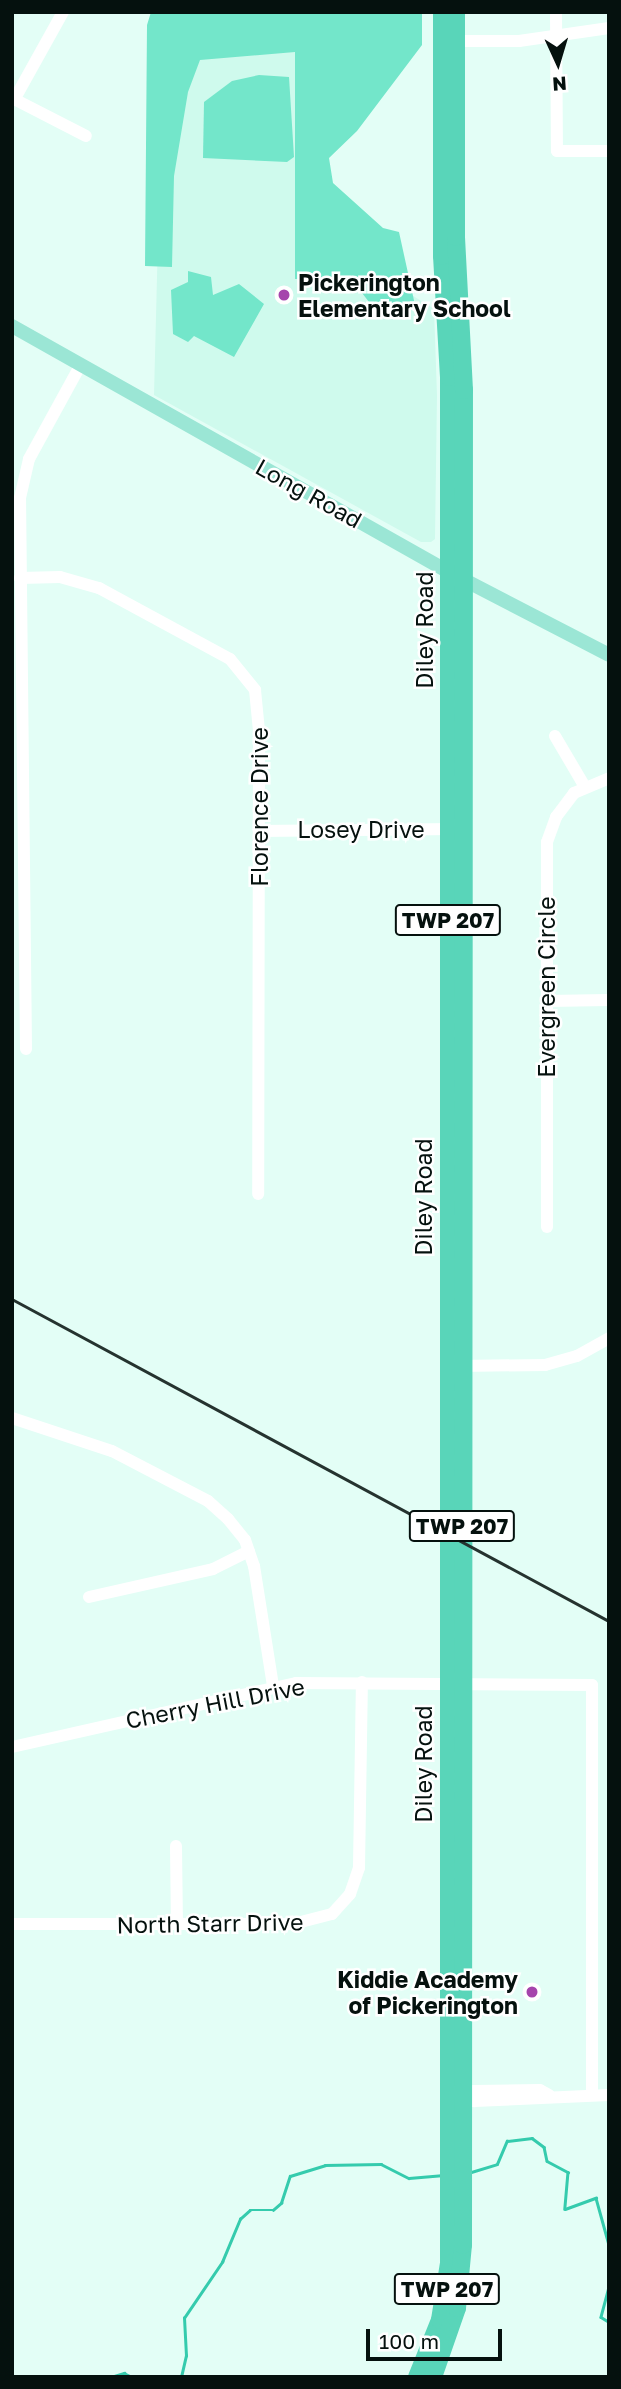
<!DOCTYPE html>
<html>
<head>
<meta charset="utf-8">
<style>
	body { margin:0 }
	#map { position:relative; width:621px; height:2389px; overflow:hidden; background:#e3fef6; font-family:"Golos Text",sans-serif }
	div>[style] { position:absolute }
	.built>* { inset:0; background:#cffaed }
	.green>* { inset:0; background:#73e6ca }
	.stream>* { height:2.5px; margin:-1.25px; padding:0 1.25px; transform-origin:1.25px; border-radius:1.25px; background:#35cbad }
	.minor>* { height:12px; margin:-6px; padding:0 6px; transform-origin:6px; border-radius:6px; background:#fff }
	.major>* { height:14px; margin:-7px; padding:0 7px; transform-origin:7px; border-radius:7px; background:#9be6d5 }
	.highway>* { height:18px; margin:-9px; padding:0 9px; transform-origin:9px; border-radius:9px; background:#59d5b9 }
	.rail>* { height:2.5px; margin:-1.25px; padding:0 1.25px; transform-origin:1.25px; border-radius:1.25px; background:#25332f }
	.dots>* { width:19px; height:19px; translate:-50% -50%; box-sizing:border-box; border:4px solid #fff; border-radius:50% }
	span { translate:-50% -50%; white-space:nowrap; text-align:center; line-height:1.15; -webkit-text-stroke:5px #fff; paint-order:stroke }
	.shield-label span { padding:2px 5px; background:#fff; border:2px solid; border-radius:5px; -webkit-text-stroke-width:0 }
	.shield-label { font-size:21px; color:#05110e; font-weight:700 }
	.poi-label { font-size:23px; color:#05110e; font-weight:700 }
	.left { translate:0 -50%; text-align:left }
	.right { translate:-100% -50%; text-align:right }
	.street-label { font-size:23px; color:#05110e }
	.frame { position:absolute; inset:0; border:14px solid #05110e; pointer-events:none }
	.north { position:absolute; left:523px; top:28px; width:70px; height:70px; -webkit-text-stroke:5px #fff; paint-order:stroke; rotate:176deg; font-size:19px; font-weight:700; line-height:28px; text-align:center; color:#05110e }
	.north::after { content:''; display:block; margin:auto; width:24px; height:32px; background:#05110e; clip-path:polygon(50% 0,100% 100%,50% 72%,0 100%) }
	.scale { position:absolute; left:366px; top:2329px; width:136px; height:32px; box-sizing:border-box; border:4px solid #05110e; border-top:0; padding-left:9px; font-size:21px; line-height:24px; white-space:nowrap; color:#05110e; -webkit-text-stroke:5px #fff; paint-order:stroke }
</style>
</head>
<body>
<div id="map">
	<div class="built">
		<i style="clip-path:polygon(163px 41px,307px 41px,322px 220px,391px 282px,434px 309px,437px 395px,435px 539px,431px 542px,421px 542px,154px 395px)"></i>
	</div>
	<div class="green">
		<i style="clip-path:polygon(151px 12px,422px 12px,422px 45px,357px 131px,329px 158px,333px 183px,383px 228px,399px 232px,415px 305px,369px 302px,352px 280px,295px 279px,295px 52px,200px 60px,188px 92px,174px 176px,172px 267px,145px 266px,147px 25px)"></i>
		<i style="clip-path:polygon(259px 75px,289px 77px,294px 157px,287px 162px,203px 158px,204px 102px,232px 81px)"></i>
		<i style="clip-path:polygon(188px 271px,211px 277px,213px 295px,239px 284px,264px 304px,234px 357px,194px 336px,188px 342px,173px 334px,171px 290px,188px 282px)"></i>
	</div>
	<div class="stream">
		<i style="left:468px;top:2173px;width:30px;rotate:-17deg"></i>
		<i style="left:497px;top:2164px;width:25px;rotate:-67deg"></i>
		<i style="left:507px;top:2141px;width:25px;rotate:-7deg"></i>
		<i style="left:532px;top:2138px;width:15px;rotate:37deg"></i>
		<i style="left:544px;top:2147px;width:14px;rotate:78deg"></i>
		<i style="left:547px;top:2161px;width:24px;rotate:28deg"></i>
		<i style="left:568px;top:2172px;width:37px;rotate:95deg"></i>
		<i style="left:565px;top:2209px;width:33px;rotate:-20deg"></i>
		<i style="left:596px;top:2198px;width:49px;rotate:74.5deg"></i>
		<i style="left:609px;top:2287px;width:31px;rotate:105deg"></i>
		<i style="left:601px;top:2317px;width:9px;rotate:32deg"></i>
		<i style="left:111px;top:2377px;width:14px;rotate:-17deg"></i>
		<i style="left:124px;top:2373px;width:9px;rotate:27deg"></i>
		<i style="left:181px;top:2377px;width:22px;rotate:-77deg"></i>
		<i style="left:186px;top:2356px;width:38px;rotate:-93deg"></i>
		<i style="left:184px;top:2318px;width:68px;rotate:-55.8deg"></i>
		<i style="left:222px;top:2262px;width:47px;rotate:-67.3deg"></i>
		<i style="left:240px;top:2219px;width:13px;rotate:-42deg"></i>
		<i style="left:250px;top:2210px;width:23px"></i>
		<i style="left:273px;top:2210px;width:11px;rotate:-41deg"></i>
		<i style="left:281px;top:2203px;width:28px;rotate:-72deg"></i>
		<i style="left:290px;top:2176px;width:37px;rotate:-17deg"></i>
		<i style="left:325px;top:2165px;width:56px;rotate:-1deg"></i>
		<i style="left:381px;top:2164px;width:31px;rotate:27deg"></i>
		<i style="left:409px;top:2178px;width:32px;rotate:-5deg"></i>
	</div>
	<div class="minor">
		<i style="left:556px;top:12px;width:139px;rotate:89.6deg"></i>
		<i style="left:557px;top:151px;width:52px"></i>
		<i style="left:449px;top:41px;width:70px"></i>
		<i style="left:519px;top:41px;width:91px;rotate:-8.2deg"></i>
		<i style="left:12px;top:98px;width:83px;rotate:27.2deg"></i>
		<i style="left:14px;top:100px;width:101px;rotate:-60.9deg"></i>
		<i style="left:20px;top:578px;width:40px;rotate:-1.4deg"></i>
		<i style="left:60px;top:577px;width:41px;rotate:15.8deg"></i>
		<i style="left:99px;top:588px;width:149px;rotate:28.5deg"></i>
		<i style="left:230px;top:659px;width:40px;rotate:51deg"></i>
		<i style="left:255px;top:690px;width:41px;rotate:84.4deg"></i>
		<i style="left:259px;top:731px;width:463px;rotate:90.1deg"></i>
		<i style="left:555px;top:736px;width:59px;rotate:59.5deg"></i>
		<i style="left:259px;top:831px;width:197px;rotate:-0.6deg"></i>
		<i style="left:547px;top:1001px;width:62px;rotate:-0.9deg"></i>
		<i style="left:26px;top:1049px;width:551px;rotate:-90.62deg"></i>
		<i style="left:20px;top:498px;width:40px;rotate:-77deg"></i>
		<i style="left:29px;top:459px;width:108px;rotate:-61.3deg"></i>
		<i style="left:547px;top:1227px;width:385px;rotate:-90deg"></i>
		<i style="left:547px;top:842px;width:27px;rotate:-70deg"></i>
		<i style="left:556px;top:817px;width:30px;rotate:-53deg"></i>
		<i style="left:574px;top:793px;width:38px;rotate:-23deg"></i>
		<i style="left:458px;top:1366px;width:87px;rotate:-0.7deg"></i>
		<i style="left:545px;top:1365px;width:33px;rotate:-16deg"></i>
		<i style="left:577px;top:1356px;width:37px;rotate:-29deg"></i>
		<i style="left:12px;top:1418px;width:105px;rotate:18.3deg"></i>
		<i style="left:112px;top:1451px;width:108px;rotate:27.5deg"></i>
		<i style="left:208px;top:1501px;width:27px;rotate:42deg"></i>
		<i style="left:228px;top:1519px;width:27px;rotate:51deg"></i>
		<i style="left:245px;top:1540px;width:28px;rotate:71deg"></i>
		<i style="left:254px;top:1566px;width:121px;rotate:81deg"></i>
		<i style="left:89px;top:1597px;width:127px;rotate:-12.7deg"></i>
		<i style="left:213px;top:1569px;width:40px;rotate:-26.6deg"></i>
		<i style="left:12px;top:1747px;width:291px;rotate:-12.7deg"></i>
		<i style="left:296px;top:1683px;width:296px;rotate:0.4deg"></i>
		<i style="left:592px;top:1685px;width:410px;rotate:90deg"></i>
		<i style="left:176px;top:1846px;width:78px;rotate:89.3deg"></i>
		<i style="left:12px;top:1924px;width:281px"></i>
		<i style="left:293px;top:1924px;width:40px;rotate:-14.4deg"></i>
		<i style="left:332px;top:1914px;width:27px;rotate:-48deg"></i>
		<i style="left:350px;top:1894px;width:28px;rotate:-71deg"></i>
		<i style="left:359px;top:1868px;width:186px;rotate:-89.1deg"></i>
		<i style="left:549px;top:2095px;width:10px;rotate:-151deg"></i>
		<i style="left:540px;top:2090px;width:66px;rotate:179.1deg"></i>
		<i style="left:474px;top:2091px;width:9px;rotate:144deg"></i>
		<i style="left:467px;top:2096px;width:9px;rotate:36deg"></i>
		<i style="left:474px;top:2101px;width:135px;rotate:-2.5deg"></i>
	</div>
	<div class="major">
		<i style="left:12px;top:326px;width:501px;rotate:29.38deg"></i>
		<i style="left:449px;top:572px;width:180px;rotate:27.4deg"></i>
	</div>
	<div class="highway">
		<i style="left:417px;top:2377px;width:61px;rotate:-68deg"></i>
		<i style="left:440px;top:2320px;width:58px;rotate:-81deg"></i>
		<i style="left:449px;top:2263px;width:1886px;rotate:-90deg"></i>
		<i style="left:449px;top:377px;width:121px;rotate:-93.3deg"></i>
		<i style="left:442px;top:256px;width:244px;rotate:-90deg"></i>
		<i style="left:433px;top:2377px;width:73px;rotate:-70.8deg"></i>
		<i style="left:457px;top:2308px;width:63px;rotate:-84.6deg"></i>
		<i style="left:463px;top:2245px;width:1855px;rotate:-89.97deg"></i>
		<i style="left:464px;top:390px;width:153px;rotate:-93deg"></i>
		<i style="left:456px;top:237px;width:225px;rotate:-90deg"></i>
	</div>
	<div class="rail">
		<i style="left:12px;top:1299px;width:678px;rotate:28.34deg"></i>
	</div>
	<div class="dots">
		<i style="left:284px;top:295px;background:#a544ac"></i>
		<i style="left:532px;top:1992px;background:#a544ac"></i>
	</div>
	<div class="shield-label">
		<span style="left:448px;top:920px">TWP 207</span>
		<span style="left:462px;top:1526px">TWP 207</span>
		<span style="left:447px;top:2289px">TWP 207</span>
	</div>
	<div class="poi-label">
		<span class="left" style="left:298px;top:295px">Pickerington<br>Elementary School</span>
		<span class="right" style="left:518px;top:1992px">Kiddie Academy<br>of Pickerington</span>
	</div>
	<div class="street-label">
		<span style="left:309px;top:493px;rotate:29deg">Long Road</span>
		<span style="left:424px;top:630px;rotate:-90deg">Diley Road</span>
		<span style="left:259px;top:807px;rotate:-90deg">Florence Drive</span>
		<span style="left:361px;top:829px">Losey Drive</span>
		<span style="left:546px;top:987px;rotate:-90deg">Evergreen Circle</span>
		<span style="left:423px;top:1197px;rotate:-90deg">Diley Road</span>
		<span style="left:215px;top:1703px;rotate:-11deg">Cherry Hill Drive</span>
		<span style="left:423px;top:1764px;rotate:-90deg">Diley Road</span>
		<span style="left:210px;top:1923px;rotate:-1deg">North Starr Drive</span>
	</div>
	<div class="frame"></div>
	<div class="north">N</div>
	<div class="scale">100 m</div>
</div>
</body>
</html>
